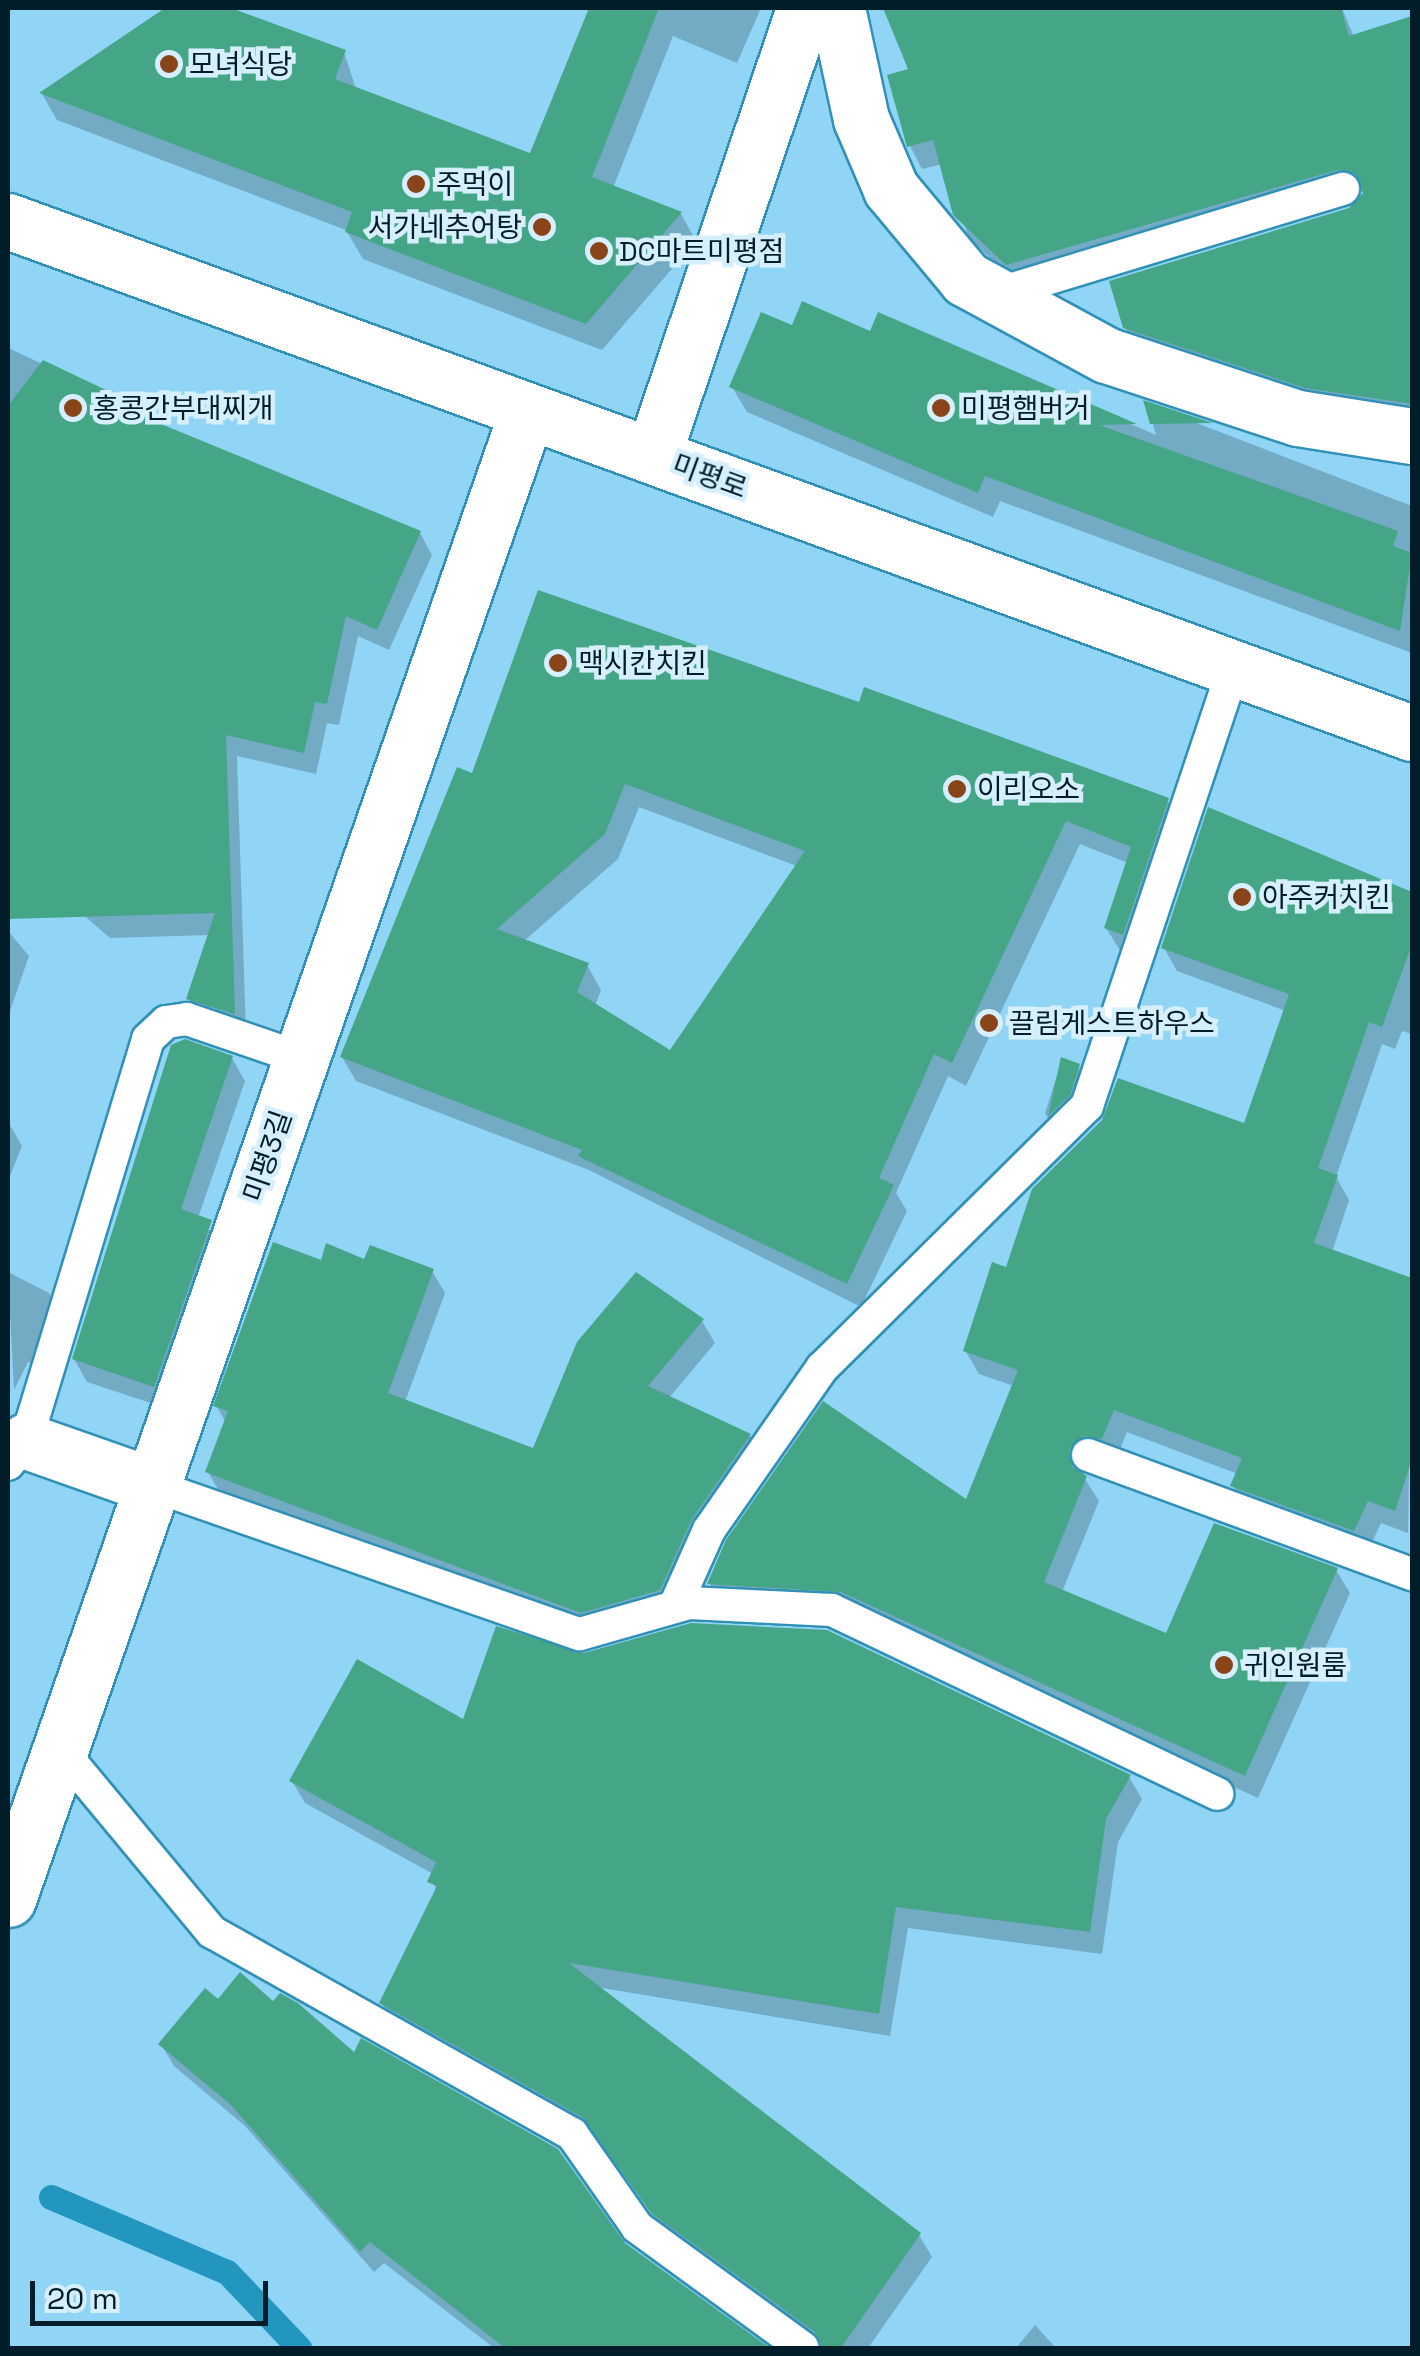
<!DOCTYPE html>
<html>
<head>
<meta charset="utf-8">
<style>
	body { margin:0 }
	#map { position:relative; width:1420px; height:2356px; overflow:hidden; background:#90d5f6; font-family:"Space Grotesk","Noto Sans KR",sans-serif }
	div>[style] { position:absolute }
	.shadow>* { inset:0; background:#0003 }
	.stream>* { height:25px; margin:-12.5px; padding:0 12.5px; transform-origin:12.5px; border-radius:12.5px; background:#2396c0 }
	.building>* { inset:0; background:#44a687 }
	.roads { filter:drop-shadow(2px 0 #3190b6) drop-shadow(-2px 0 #3190b6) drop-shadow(0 2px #3190b6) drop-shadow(0 -2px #3190b6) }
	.service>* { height:32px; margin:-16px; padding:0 16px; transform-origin:16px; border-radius:16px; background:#fff }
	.minor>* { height:55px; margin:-27.5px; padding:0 27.5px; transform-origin:27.5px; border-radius:27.5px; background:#fff }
	.tertiary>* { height:55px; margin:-27.5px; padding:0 27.5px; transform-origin:27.5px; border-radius:27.5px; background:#fff }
	.dots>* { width:28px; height:28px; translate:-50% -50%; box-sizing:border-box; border:5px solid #d6effc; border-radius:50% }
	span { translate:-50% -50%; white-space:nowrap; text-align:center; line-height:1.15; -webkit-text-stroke:9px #d6effc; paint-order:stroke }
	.poi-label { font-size:28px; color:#011d29 }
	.left { translate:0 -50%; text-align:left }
	.right { translate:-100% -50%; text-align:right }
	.street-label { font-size:28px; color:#011d29 }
	.frame { position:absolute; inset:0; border:10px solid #011d29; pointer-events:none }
	.scale { position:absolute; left:30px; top:2281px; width:238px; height:45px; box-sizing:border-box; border:5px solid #011d29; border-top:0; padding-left:12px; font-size:30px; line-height:35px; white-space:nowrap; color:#011d29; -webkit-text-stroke:8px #d6effc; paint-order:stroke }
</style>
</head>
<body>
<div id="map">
	<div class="shadow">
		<i style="clip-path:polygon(170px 8px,224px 8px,344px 52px,356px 89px,532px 157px,592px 8px,761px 8px,737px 63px,673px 36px,613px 188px,681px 214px,696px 241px,602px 350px,363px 259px,346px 230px,57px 120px,42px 94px)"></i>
		<i style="clip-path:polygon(892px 8px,1342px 8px,1354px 37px,1412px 25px,1412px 424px,1138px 350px,1125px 327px,1350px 210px,1368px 190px,1021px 287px,969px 238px,942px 164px,922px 169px,910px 146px,890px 77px,911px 71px)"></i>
		<i style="clip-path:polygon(880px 316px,1156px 435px,1147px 404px,1412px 506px,1412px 653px,1000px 501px,993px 517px,747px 412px,732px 387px,793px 328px,871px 334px)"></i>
		<i style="clip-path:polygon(8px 348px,129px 404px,137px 417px,420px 533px,432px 555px,389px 650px,358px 636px,339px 725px,327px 723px,316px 774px,237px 756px,246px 1035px,202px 1021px,189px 999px,210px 935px,110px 938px,8px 849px)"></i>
		<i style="clip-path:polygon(evenodd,860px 705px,1167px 800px,1182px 824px,1137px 958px,1121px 952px,1106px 928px,1128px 863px,1080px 844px,966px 1086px,948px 1076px,896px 1193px,907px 1211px,861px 1307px,589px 1170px,356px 1081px,342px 1057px,474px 777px,860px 705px,639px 807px,797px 866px,671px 1053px,595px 1006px,601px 990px,587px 965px,524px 941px,618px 859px,639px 807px)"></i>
		<i style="clip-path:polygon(1210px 811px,1412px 893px,1412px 1034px,1402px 1031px,1395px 1049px,1382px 1044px,1336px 1177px,1349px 1200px,1332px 1252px,1412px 1279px,1408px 1533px,1381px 1523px,1367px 1553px,1246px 1509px,1233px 1486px,1238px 1474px,1127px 1432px,1115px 1462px,1087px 1463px,1083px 1476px,1099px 1501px,1062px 1592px,1168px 1636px,1336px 1570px,1350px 1593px,1258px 1798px,855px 1614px,723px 1606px,710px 1584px,967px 1503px,1014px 1386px,979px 1374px,965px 1350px,1008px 1270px,1246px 1126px,1286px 1011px,1177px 971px,1164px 948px)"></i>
		<i style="clip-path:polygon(8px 931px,29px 956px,8px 1017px)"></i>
		<i style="clip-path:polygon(232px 1058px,245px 1081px,198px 1218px,223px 1245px,166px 1408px,87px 1382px,74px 1359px)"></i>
		<i style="clip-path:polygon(1062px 1060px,1078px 1066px,1091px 1089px,1058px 1136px,1045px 1113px)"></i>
		<i style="clip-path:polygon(8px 1122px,22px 1146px,8px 1181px)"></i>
		<i style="clip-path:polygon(366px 1262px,432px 1271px,445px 1293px,405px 1402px,534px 1451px,702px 1321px,715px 1343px,668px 1399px,750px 1436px,762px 1458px,672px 1612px,595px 1634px,221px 1494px,208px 1472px,226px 1423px,217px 1407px,322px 1263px)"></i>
		<i style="clip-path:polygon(8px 1272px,49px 1293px,62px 1316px,46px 1368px,28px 1362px,14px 1390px)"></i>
		<i style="clip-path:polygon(584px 1656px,1129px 1777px,1142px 1799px,1118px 1842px,1102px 1954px,908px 1928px,890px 2036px,596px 1987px,919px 2235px,932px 2257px,868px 2348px,820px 2348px,667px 2235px,598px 2139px,394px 2025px,382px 2003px,436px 1893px,433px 1874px,305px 1803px,292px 1781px,464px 1723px)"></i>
		<i style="clip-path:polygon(218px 2003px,274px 2004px,766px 2348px,494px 2348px,384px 2263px,374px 2272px,245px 2126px,174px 2066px,161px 2044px)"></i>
		<i style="clip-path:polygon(1035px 2325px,1056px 2348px,1016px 2348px)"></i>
	</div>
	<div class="stream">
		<i style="left:51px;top:2197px;width:191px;rotate:23.1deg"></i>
		<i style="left:227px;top:2272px;width:105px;rotate:46.5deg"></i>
	</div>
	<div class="building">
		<i style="clip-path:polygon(165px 8px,231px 8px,346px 50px,335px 79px,530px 153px,589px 8px,659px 8px,592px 177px,682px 212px,586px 324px,345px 232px,352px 212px,39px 93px)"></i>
		<i style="clip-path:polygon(883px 8px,1341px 8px,1349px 36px,1412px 16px,1412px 404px,1305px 388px,1123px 328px,1109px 281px,1349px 208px,1363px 193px,1356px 174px,1337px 170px,1006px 265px,953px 215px,933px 140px,907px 147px,887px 75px,908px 69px)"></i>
		<i style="clip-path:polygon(802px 301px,870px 331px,878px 312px,1137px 424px,1099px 425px,1398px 531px,1393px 546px,1412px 553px,1400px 631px,985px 476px,978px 493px,729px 387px,761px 312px,792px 325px)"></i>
		<i style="clip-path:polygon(43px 360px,131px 402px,127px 410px,421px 531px,377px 630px,346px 616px,327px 704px,315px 702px,304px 753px,226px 735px,235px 1014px,186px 999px,215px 913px,8px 919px,8px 406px)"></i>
		<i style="clip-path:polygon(1143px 400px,1213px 423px,1150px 424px)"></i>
		<i style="clip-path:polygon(evenodd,538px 590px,859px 702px,864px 687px,1169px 798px,1123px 935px,1104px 928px,1131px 847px,1066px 821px,952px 1063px,934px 1054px,879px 1178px,894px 1185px,847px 1284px,578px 1156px,582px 1150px,340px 1057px,457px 767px,472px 773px,538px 590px,625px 784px,805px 851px,670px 1050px,577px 992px,589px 963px,497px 929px,605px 834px,625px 784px)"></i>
		<i style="clip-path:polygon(1208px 807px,1412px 892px,1412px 944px,1382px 1027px,1369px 1022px,1318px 1168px,1338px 1175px,1314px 1243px,1412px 1278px,1412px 1459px,1395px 1511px,1368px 1501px,1354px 1531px,1230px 1486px,1242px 1458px,1114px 1410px,1102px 1439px,1084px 1436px,1069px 1449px,1072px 1467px,1087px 1476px,1044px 1582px,1166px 1633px,1214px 1523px,1338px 1568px,1245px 1776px,841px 1592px,707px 1584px,726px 1540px,823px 1401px,966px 1499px,1018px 1370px,963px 1351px,992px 1262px,1006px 1267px,1032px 1189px,1102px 1120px,1118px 1078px,1244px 1123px,1289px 994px,1161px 948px)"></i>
		<i style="clip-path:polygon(185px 1039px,233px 1056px,181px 1209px,212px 1220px,154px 1387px,72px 1359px,171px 1045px)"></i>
		<i style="clip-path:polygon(1061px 1057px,1080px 1064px,1070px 1095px,1048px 1116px)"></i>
		<i style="clip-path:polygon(273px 1242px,321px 1260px,326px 1243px,364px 1259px,370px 1245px,434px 1269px,388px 1393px,533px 1448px,577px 1342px,636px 1272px,704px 1319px,648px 1386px,751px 1434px,692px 1519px,660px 1590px,581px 1613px,205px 1472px,228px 1411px,213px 1406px)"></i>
		<i style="clip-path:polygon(691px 1623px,827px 1630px,1131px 1775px,1106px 1819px,1090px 1932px,896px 1907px,879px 2014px,569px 1963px,921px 2233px,841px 2348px,823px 2348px,815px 2332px,651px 2213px,582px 2117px,379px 2003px,437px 1886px,427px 1882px,436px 1862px,289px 1781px,357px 1659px,463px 1719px,496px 1626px,584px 1653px)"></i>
		<i style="clip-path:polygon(240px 1972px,273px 2001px,280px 1993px,298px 2003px,354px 2052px,361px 2038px,558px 2149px,625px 2243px,770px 2348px,505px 2348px,370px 2242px,360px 2252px,230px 2104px,158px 2044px,205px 1988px,218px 1999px)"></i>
	</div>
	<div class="roads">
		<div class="service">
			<i style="left:990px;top:296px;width:369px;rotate:-16.9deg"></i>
			<i style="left:1088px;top:1455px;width:345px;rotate:20.2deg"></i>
			<i style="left:8px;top:1464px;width:29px;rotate:-52deg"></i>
			<i style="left:26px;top:1441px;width:420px;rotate:-73.1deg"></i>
			<i style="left:148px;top:1039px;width:25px;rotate:-43deg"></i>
			<i style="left:166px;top:1022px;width:21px;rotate:-8deg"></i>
			<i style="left:187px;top:1019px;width:120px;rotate:18.9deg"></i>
			<i style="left:151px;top:1485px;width:454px;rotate:19.2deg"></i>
			<i style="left:580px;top:1634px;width:113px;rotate:-15.9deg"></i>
			<i style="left:689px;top:1603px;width:143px;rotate:2.8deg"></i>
			<i style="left:832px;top:1610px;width:427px;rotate:25.5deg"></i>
			<i style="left:675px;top:1606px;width:83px;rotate:-65.9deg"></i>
			<i style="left:709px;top:1530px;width:198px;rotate:-55.1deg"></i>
			<i style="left:822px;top:1368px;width:373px;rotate:-44.7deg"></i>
			<i style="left:1087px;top:1106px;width:463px;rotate:-71.5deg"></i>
			<i style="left:60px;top:1749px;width:238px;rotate:50.3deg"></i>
			<i style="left:212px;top:1932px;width:413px;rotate:29.3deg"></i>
			<i style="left:572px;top:2134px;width:113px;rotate:55deg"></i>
			<i style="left:637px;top:2227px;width:205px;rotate:36.1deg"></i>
		</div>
		<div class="minor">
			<i style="left:837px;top:8px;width:114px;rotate:77.8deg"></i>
			<i style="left:861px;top:119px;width:76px;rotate:66.8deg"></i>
			<i style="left:891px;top:189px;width:117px;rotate:50.2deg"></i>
			<i style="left:966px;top:279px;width:159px;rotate:28.5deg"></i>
			<i style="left:1106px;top:355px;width:202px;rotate:18.2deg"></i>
			<i style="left:1298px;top:418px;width:115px;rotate:9deg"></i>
			<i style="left:653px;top:455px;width:472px;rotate:-71.3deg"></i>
			<i style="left:26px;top:1441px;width:133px;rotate:19.4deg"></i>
		</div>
		<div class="tertiary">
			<i style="left:8px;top:221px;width:1494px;rotate:20.04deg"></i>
			<i style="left:8px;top:1899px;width:1575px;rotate:-70.76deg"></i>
		</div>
	</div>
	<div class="dots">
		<i style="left:169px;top:64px;background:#894419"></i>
		<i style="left:416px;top:184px;background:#894419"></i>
		<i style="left:542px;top:227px;background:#894419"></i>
		<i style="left:599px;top:251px;background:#894419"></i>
		<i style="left:73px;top:408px;background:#894419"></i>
		<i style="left:941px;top:408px;background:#894419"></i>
		<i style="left:558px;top:663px;background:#894419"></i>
		<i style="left:957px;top:789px;background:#894419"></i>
		<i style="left:1242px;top:897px;background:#894419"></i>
		<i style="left:989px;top:1023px;background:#894419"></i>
		<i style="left:1224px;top:1665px;background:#894419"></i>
	</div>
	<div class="poi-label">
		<span class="left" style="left:189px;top:64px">모녀식당</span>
		<span class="left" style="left:436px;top:184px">주먹이</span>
		<span class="right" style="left:522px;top:227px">서가네추어탕</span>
		<span class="left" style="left:619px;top:251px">DC마트미평점</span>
		<span class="left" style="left:93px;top:408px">홍콩간부대찌개</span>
		<span class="left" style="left:961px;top:408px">미평햄버거</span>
		<span class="left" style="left:578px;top:663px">맥시칸치킨</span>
		<span class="left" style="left:977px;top:789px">이리오소</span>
		<span class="left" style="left:1262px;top:897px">아주커치킨</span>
		<span class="left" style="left:1009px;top:1023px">끌림게스트하우스</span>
		<span class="left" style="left:1244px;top:1665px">귀인원룸</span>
	</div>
	<div class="street-label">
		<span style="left:710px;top:476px;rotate:20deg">미평로</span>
		<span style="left:267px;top:1156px;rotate:-71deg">미평3길</span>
	</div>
	<div class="frame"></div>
	<div class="scale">20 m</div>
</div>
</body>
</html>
